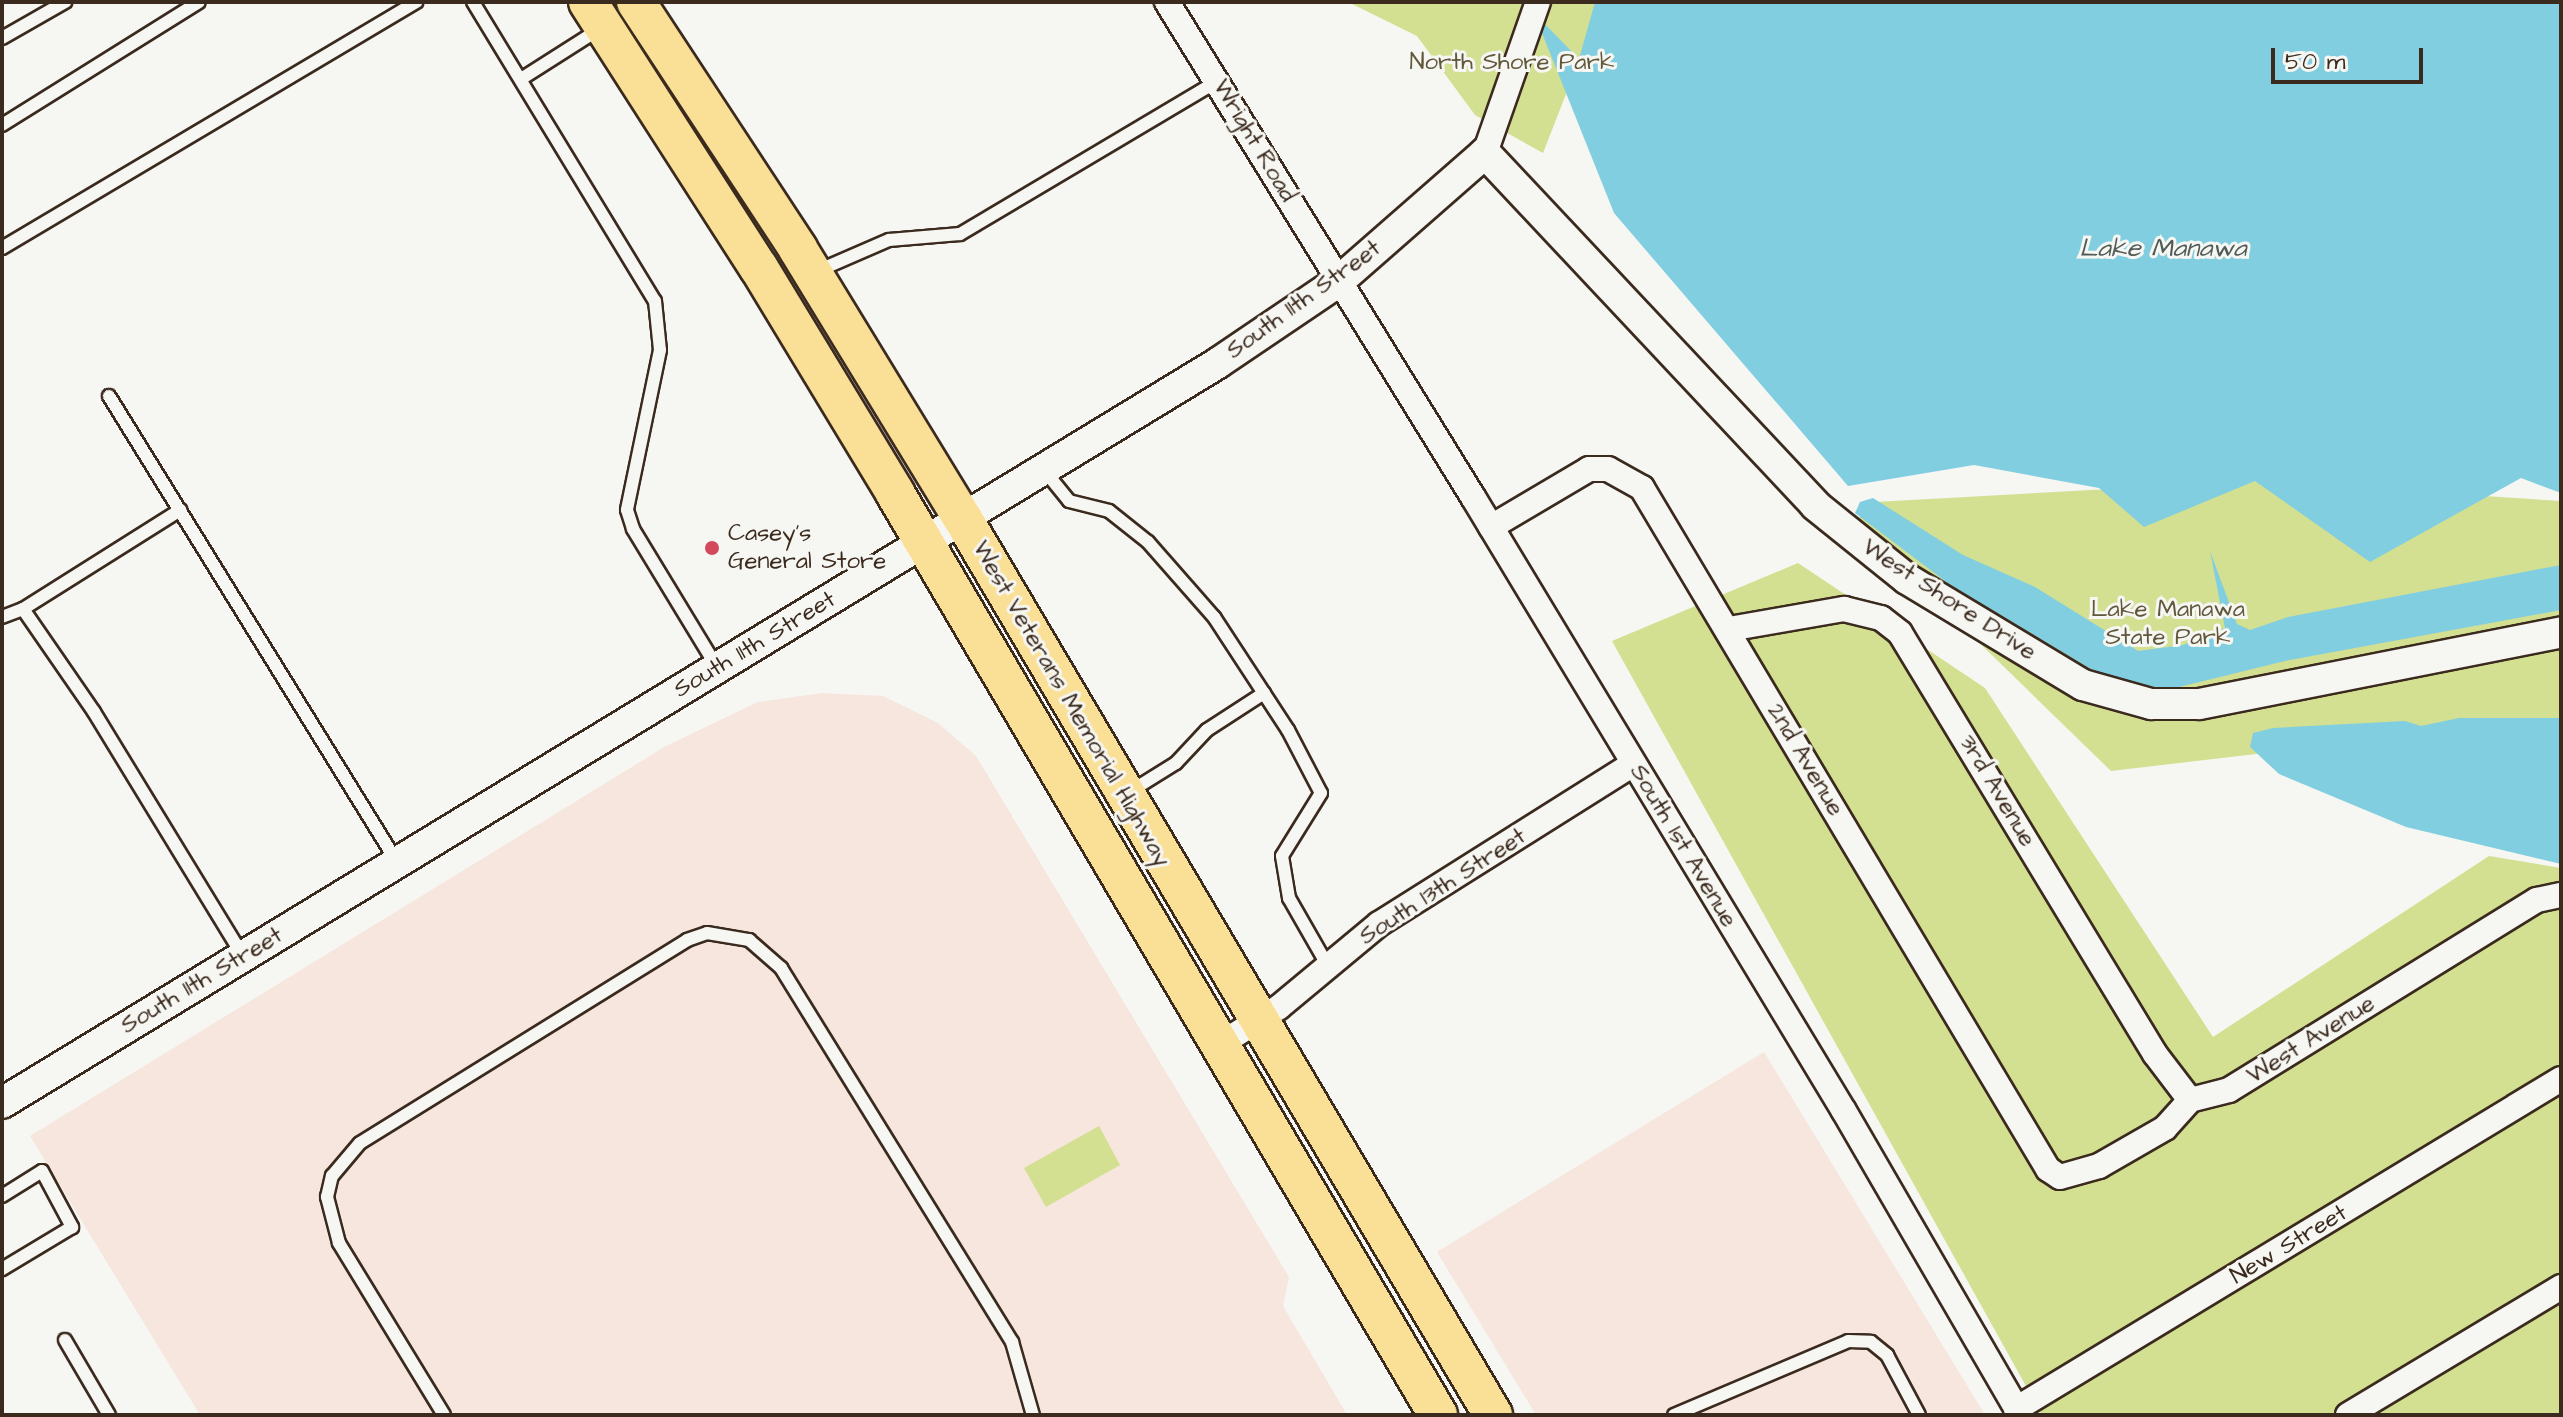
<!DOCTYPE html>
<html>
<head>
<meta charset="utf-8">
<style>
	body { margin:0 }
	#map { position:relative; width:2563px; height:1417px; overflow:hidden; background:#f6f6f2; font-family:"Architects Daughter",sans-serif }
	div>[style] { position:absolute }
	.built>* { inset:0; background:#f7e6dd }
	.green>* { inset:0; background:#d3df91 }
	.water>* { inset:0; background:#82cee1 }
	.roads { filter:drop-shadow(2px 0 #3b2a1e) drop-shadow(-2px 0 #3b2a1e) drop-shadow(0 2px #3b2a1e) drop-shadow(0 -2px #3b2a1e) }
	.service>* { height:12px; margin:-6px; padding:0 6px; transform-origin:6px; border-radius:6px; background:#f6f6f2 }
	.minor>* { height:24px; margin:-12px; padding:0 12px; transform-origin:12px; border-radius:12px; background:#f6f6f2 }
	.tertiary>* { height:30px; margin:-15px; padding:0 15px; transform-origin:15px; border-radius:15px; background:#f6f6f2 }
	.primary>* { height:38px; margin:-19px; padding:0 19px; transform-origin:19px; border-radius:19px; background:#fadf96 }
	.dots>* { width:22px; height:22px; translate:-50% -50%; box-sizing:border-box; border:4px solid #f6f6f2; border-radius:50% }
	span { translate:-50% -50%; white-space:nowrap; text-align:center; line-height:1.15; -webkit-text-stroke:6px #f6f6f2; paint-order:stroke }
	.park-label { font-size:24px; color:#61573b }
	.street-label { font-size:24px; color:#3b2a1e }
	.poi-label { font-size:24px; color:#3b2a1e }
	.left { translate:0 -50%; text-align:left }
	.water-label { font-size:26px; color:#505b58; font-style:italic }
	.frame { position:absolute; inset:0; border:4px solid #3b2a1e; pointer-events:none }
	.scale { position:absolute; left:2271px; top:48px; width:152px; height:36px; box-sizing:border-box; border:4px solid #3b2a1e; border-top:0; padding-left:10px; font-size:24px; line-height:28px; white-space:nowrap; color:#3b2a1e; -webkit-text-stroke:6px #f6f6f2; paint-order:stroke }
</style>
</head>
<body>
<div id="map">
	<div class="built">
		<i style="clip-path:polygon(822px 693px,883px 696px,938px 723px,976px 756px,1289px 1277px,1283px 1306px,1347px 1415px,200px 1415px,30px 1136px,666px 746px,758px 702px)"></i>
		<i style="clip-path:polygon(1764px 1052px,1985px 1415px,1536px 1415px,1437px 1252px)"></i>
	</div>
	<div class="green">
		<i style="clip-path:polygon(1348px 2px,1602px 2px,1543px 153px,1475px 115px,1417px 36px)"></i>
		<i style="clip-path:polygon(2255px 481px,2561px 501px,2561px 718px,2111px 771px,1855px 522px,1875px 502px)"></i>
		<i style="clip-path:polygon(1798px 563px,1985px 688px,2213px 1037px,2489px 856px,2561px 868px,2561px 1415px,2042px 1415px,1612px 641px)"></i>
		<i style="clip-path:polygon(1099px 1126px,1120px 1165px,1046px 1207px,1024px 1168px)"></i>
	</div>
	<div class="water">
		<i style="clip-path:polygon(1595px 2px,2561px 2px,2561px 493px,2521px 478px,2370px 562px,2255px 481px,2144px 527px,2099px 488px,1974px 465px,1848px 486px,1614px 213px,1534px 13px,1579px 59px)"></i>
		<i style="clip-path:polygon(1873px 498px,1963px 555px,2035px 587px,2138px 651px,2183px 645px,2225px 628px,2210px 551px,2237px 624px,2250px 630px,2288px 617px,2561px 565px,2561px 610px,2285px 661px,2175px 688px,2137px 689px,2099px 674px,1949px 584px,1855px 513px,1860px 502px)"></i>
		<i style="clip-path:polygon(2459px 718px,2561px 718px,2561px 864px,2406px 827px,2279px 774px,2250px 747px,2253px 733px,2273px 728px,2405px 721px,2421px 726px)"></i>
	</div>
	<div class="roads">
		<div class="service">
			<i style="left:473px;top:2px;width:350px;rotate:58.7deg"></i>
			<i style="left:655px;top:301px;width:49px;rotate:84.2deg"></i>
			<i style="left:660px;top:350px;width:163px;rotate:101.7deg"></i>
			<i style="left:627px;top:510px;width:20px;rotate:72deg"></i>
			<i style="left:633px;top:529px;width:162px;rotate:58.7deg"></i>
			<i style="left:2px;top:38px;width:73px;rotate:-29.7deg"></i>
			<i style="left:521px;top:79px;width:95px;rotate:-32.5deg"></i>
			<i style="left:2px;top:125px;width:232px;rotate:-32deg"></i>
			<i style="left:2px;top:248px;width:482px;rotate:-30.7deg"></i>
			<i style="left:815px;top:272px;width:81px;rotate:-23.4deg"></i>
			<i style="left:889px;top:240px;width:71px;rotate:-4.8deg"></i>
			<i style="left:960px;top:234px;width:300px;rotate:-30.7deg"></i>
			<i style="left:109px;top:396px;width:548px;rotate:58.28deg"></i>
			<i style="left:1044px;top:470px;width:40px;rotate:51deg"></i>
			<i style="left:1069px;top:501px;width:41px;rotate:14deg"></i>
			<i style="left:1109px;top:511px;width:50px;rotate:38.5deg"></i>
			<i style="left:1148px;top:542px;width:100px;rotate:48.7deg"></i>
			<i style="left:1214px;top:617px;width:135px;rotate:56.8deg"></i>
			<i style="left:1288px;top:730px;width:71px;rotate:62.4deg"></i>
			<i style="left:1321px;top:793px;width:74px;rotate:121.8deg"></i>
			<i style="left:1282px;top:856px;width:43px;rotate:80.5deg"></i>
			<i style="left:1289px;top:898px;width:78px;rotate:60.2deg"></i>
			<i style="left:23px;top:609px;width:186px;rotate:-32.2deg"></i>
			<i style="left:2px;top:617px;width:22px;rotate:-21deg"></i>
			<i style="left:23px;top:609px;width:125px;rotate:55.4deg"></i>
			<i style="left:94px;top:712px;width:286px;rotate:58.6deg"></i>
			<i style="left:1131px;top:791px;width:53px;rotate:-31.9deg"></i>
			<i style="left:1176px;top:763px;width:45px;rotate:-46.8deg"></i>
			<i style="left:1207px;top:730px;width:68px;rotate:-33deg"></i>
			<i style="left:2px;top:1196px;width:47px;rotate:-32deg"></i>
			<i style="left:42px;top:1171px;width:64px;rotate:61.8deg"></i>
			<i style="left:72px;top:1227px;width:82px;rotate:149deg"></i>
			<i style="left:65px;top:1340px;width:87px;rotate:59.6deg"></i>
			<i style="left:444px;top:1415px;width:202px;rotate:-121.4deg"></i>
			<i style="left:339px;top:1243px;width:48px;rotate:-104.6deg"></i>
			<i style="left:327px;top:1197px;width:22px;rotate:-77deg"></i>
			<i style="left:332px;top:1176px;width:43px;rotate:-49.7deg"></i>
			<i style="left:360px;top:1143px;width:385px;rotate:-31.8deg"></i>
			<i style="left:687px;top:940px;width:21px;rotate:-19deg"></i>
			<i style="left:707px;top:933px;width:43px;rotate:9.5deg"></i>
			<i style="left:749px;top:940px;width:43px;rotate:41.2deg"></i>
			<i style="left:781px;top:968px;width:440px;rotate:58.3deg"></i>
			<i style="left:1012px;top:1342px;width:76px;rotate:74deg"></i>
			<i style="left:1674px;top:1415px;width:189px;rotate:-23deg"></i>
			<i style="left:1848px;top:1341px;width:23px;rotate:2deg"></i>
			<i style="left:1871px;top:1342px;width:21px;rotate:39deg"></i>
			<i style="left:1887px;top:1355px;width:68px;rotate:61.9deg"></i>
		</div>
		<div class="minor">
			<i style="left:1167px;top:2px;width:582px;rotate:58.28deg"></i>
			<i style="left:1473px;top:497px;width:717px;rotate:58.86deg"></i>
			<i style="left:1844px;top:1111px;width:351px;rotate:59.9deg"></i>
			<i style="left:1485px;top:153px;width:160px;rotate:-70.7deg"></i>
			<i style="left:1491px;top:527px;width:114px;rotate:-30.6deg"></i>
			<i style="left:1589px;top:469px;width:19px"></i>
			<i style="left:1608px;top:469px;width:39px;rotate:29deg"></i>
			<i style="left:1642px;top:488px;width:793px;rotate:59.2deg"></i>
			<i style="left:2048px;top:1169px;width:14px;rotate:34deg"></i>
			<i style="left:2060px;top:1177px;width:41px;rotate:-15.8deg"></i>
			<i style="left:2099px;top:1166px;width:76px;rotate:-29.9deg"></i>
			<i style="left:2165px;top:1128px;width:38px;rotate:-48deg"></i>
			<i style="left:2190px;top:1100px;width:40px;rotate:-14.4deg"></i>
			<i style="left:2229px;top:1090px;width:362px;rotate:-31.7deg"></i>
			<i style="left:2537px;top:900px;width:25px;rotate:-12deg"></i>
			<i style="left:1729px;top:629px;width:117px;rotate:-9.9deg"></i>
			<i style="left:1844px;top:609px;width:38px;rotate:14deg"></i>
			<i style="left:1881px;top:618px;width:24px;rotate:38deg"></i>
			<i style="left:1900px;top:633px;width:492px;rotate:58.8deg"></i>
			<i style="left:2155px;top:1054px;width:58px;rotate:52.7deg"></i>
			<i style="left:1219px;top:1045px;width:71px;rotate:-32.3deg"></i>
			<i style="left:1279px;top:1007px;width:130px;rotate:-39.7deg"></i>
			<i style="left:1379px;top:924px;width:300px;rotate:-32.2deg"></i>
			<i style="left:2016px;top:1409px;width:637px;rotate:-31.2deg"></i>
			<i style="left:2348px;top:1415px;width:249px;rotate:-31deg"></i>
		</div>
		<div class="tertiary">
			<i style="left:2px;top:1103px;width:1423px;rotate:-31.32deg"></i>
			<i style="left:1218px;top:363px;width:146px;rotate:-34.1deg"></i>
			<i style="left:1339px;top:281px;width:194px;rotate:-41.2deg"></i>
			<i style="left:1485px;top:153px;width:482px;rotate:46.8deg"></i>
			<i style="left:1815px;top:505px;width:118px;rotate:38.8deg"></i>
			<i style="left:1907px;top:579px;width:205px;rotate:31.1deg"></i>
			<i style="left:2083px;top:685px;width:71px;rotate:15.6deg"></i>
			<i style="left:2151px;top:704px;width:48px"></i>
			<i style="left:2199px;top:704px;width:369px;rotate:-11.2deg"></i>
		</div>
		<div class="primary">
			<i style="left:588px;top:2px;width:316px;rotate:57.3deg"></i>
			<i style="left:759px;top:268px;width:263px;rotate:58.8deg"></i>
			<i style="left:895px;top:493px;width:1070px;rotate:59.5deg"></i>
			<i style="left:636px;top:2px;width:295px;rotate:56.7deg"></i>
			<i style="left:798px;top:249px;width:316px;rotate:58.6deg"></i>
			<i style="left:963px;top:519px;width:1041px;rotate:59.39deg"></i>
		</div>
	</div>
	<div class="dots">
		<i style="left:712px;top:548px;background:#d1495b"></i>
	</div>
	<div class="park-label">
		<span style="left:1512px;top:63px">North Shore Park</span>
		<span style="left:2168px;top:624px">Lake Manawa<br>State Park</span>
	</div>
	<div class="street-label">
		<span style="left:1254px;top:141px;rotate:59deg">Wright Road</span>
		<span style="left:1304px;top:300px;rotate:-36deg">South 11th Street</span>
		<span style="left:1949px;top:600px;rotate:33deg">West Shore Drive</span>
		<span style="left:755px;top:645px;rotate:-31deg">South 11th Street</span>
		<span style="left:1071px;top:704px;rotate:60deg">West Veterans Memorial Highway</span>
		<span style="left:1805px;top:760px;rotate:59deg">2nd Avenue</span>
		<span style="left:1997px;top:791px;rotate:59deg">3rd Avenue</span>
		<span style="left:1683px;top:846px;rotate:59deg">South 1st Avenue</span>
		<span style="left:1443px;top:887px;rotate:-33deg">South 13th Street</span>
		<span style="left:202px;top:981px;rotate:-31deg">South 11th Street</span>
		<span style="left:2311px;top:1040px;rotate:-32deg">West Avenue</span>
		<span style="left:2289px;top:1245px;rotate:-31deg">New Street</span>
	</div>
	<div class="poi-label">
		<span class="left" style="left:728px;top:548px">Casey's<br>General Store</span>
	</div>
	<div class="water-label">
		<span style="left:2163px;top:249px">Lake Manawa</span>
	</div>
	<div class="frame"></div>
	<div class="scale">50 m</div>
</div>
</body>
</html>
